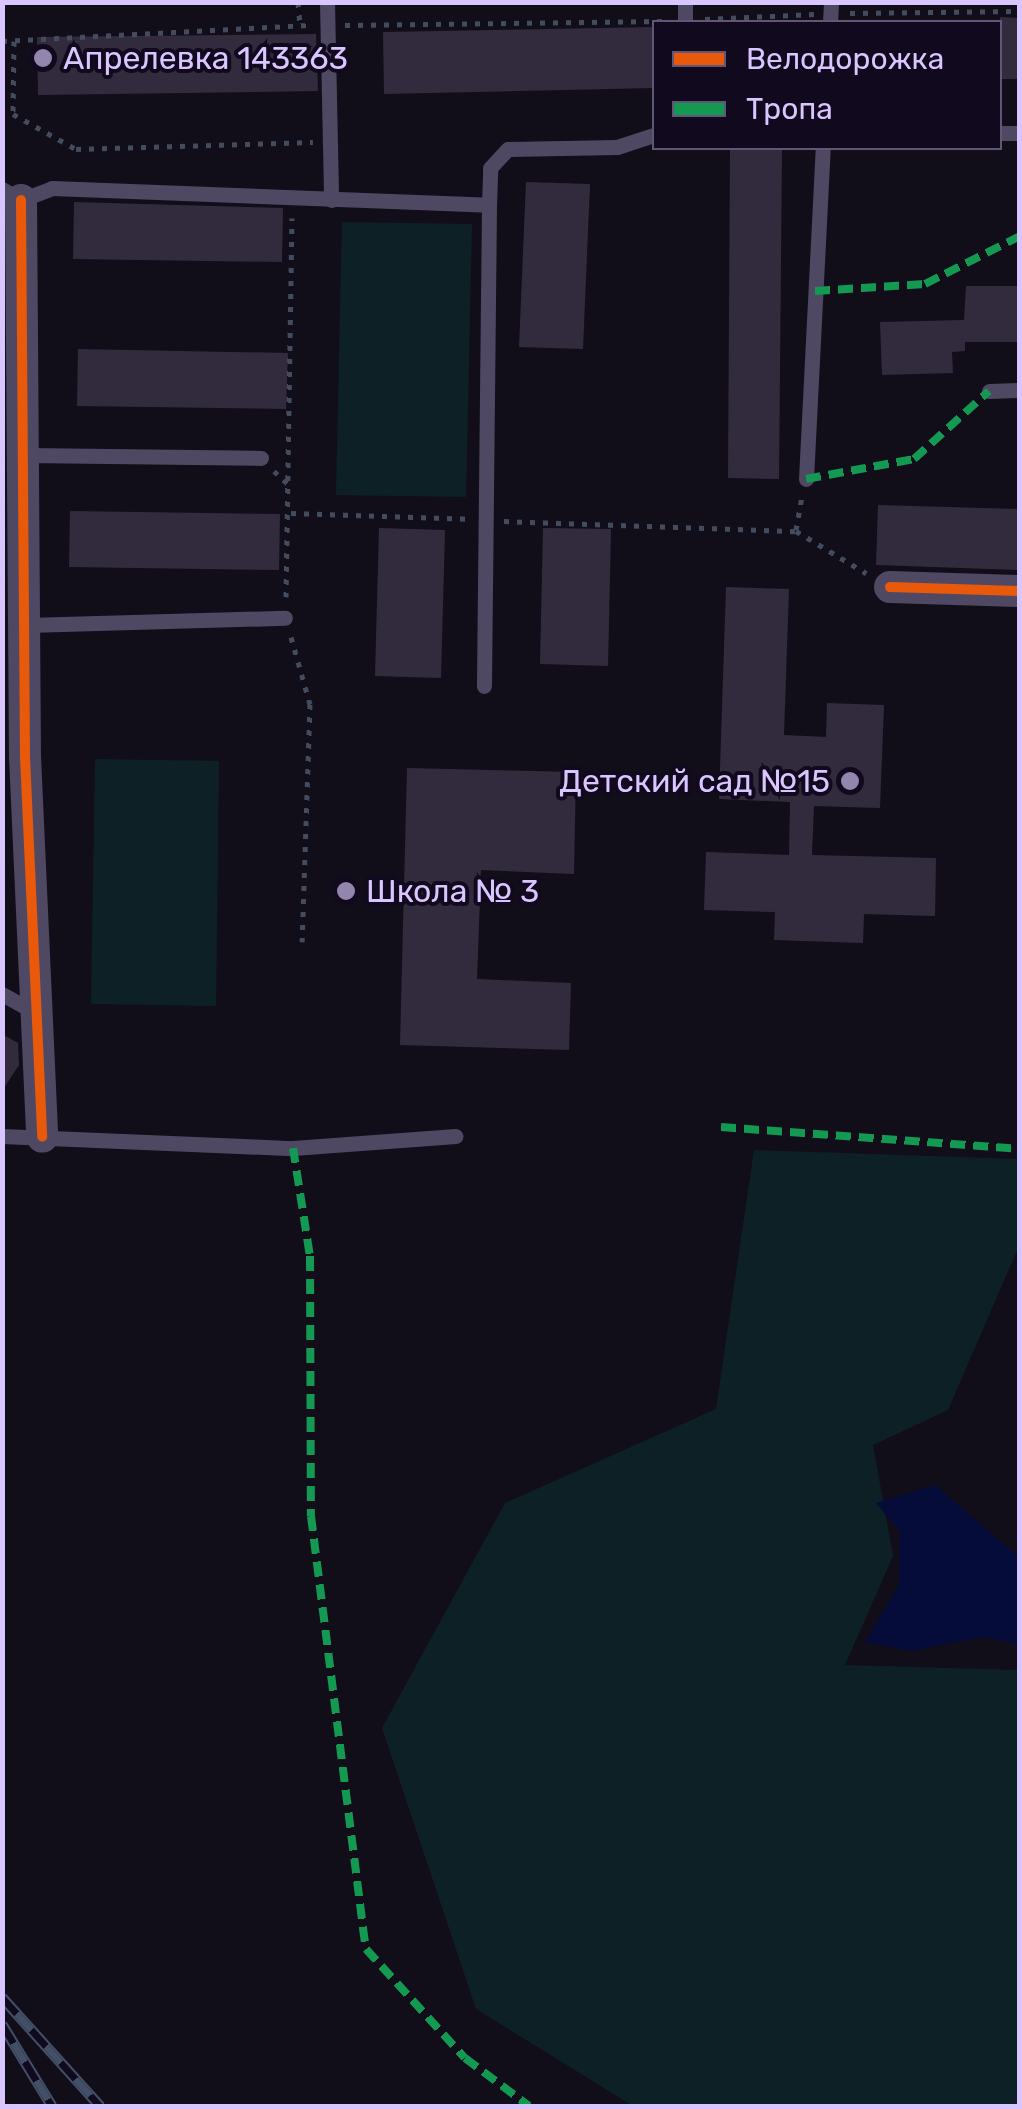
<!DOCTYPE html>
<html>
<head>
<meta charset="utf-8">
<style>
	body { margin:0 }
	#map { position:relative; width:1022px; height:2109px; overflow:hidden; background:#120e19; font-family:Rubik,sans-serif }
	div>[style] { position:absolute }
	.green>* { inset:0; background:#0d2026 }
	.water>* { inset:0; background:#050c3a }
	.building>* { inset:0; background:#322b3d }
	.path>* { height:5px; margin-top:-2.5px; transform-origin:0; background:repeating-linear-gradient(90deg,#434c5e 0 5px,transparent 0 13px) }
	.lane>* { height:15px; margin:-7.5px; padding:0 7.5px; transform-origin:7.5px; border-radius:7.5px; background:#4f4863 }
	.street>* { height:32px; margin:-16px; padding:0 16px; transform-origin:16px; border-radius:16px; background:#4f4863 }
	.rail>* { height:11px; margin-top:-5.5px; transform-origin:0; background:repeating-linear-gradient(90deg,#11091e 0 22px,#424f66 0 44px); box-sizing:border-box; border-block:2px solid #424f66 }
	.quiet>* { height:8px; margin-top:-4px; transform-origin:0; background:repeating-linear-gradient(90deg,#139951 0 15px,transparent 0 23px) }
	.cycleway>* { height:10px; margin:-5px; padding:0 5px; transform-origin:5px; border-radius:5px; background:#e8590c }
	.dots>* { width:28px; height:28px; translate:-50% -50%; box-sizing:border-box; border:5px solid #11091e; border-radius:50% }
	span { translate:-50% -50%; white-space:nowrap; text-align:center; line-height:1.15; -webkit-text-stroke:8px #11091e; paint-order:stroke }
	.poi-label { font-size:32px; color:#d9c6ff }
	.left { translate:0 -50%; text-align:left }
	.right { translate:-100% -50%; text-align:right }
	.frame { position:absolute; inset:0; border:5px solid #d9c6ff; pointer-events:none }
	.legend { position:absolute; left:652px; top:20px; width:350px; height:130px; box-sizing:border-box; background:#11091e; border:2px solid #615578; margin:0; padding:12px 18px; list-style:none; font-size:30px; color:#d9c6ff }
	.legend li { display:flex; align-items:center; gap:20px; height:50px }
	.legend b { width:50px; border:2px solid #615578 }
</style>
</head>
<body>
<div id="map">
	<div class="green">
		<i style="clip-path:polygon(342px 222px,472px 224px,466px 497px,336px 495px)"></i>
		<i style="clip-path:polygon(95px 759px,219px 761px,216px 1006px,91px 1004px)"></i>
		<i style="clip-path:polygon(754px 1150px,1019px 1159px,1019px 1246px,948px 1410px,873px 1445px,893px 1556px,845px 1665px,1019px 1670px,1019px 2106px,633px 2106px,476px 2009px,382px 1728px,505px 1503px,716px 1409px)"></i>
	</div>
	<div class="water">
		<i style="clip-path:polygon(935px 1485px,1019px 1557px,1019px 1645px,984px 1637px,911px 1651px,865px 1642px,899px 1585px,900px 1531px,876px 1503px)"></i>
	</div>
	<div class="building">
		<i style="clip-path:polygon(1000px 17px,1020px 18px,1020px 79px,1000px 79px)"></i>
		<i style="clip-path:polygon(654px 27px,654px 88px,384px 94px,383px 32px)"></i>
		<i style="clip-path:polygon(316px 34px,318px 91px,38px 95px,37px 37px)"></i>
		<i style="clip-path:polygon(730px 148px,782px 148px,779px 479px,728px 478px)"></i>
		<i style="clip-path:polygon(526px 182px,590px 184px,583px 349px,519px 347px)"></i>
		<i style="clip-path:polygon(74px 202px,283px 208px,282px 262px,73px 259px)"></i>
		<i style="clip-path:polygon(966px 286px,1020px 286px,1020px 342px,965px 342px,965px 351px,952px 352px,953px 373px,882px 375px,880px 322px,964px 320px)"></i>
		<i style="clip-path:polygon(78px 349px,288px 353px,286px 409px,77px 406px)"></i>
		<i style="clip-path:polygon(878px 505px,1020px 509px,1020px 570px,876px 565px)"></i>
		<i style="clip-path:polygon(70px 511px,280px 514px,279px 570px,69px 567px)"></i>
		<i style="clip-path:polygon(379px 528px,445px 530px,441px 678px,375px 676px)"></i>
		<i style="clip-path:polygon(543px 528px,611px 529px,608px 666px,540px 664px)"></i>
		<i style="clip-path:polygon(726px 587px,789px 589px,784px 735px,826px 737px,827px 703px,884px 705px,880px 808px,814px 806px,812px 855px,936px 858px,935px 916px,864px 914px,863px 943px,774px 940px,775px 912px,704px 910px,706px 852px,789px 855px,790px 802px,719px 799px)"></i>
		<i style="clip-path:polygon(407px 768px,576px 772px,574px 874px,481px 870px,477px 979px,571px 983px,569px 1050px,400px 1045px)"></i>
		<i style="clip-path:polygon(2px 1034px,18px 1043px,19px 1065px,2px 1091px)"></i>
	</div>
	<div class="path">
		<i style="left:298px;top:2px;width:22px;rotate:85deg"></i>
		<i style="left:850px;top:13px;width:170px;rotate:-0.7deg"></i>
		<i style="left:705px;top:19px;width:109px;rotate:-2.6deg"></i>
		<i style="left:345px;top:25px;width:319px;rotate:-0.7deg"></i>
		<i style="left:2px;top:41px;width:307px;rotate:-3deg"></i>
		<i style="left:14px;top:41px;width:73px;rotate:90.8deg"></i>
		<i style="left:13px;top:114px;width:72px;rotate:29.1deg"></i>
		<i style="left:76px;top:149px;width:237px;rotate:-1.7deg"></i>
		<i style="left:274px;top:471px;width:23px;rotate:43deg"></i>
		<i style="left:291px;top:513px;width:177px;rotate:1.9deg"></i>
		<i style="left:504px;top:521px;width:292px;rotate:2deg"></i>
		<i style="left:796px;top:531px;width:82px;rotate:31deg"></i>
		<i style="left:796px;top:530px;width:34px;rotate:-80deg"></i>
		<i style="left:286px;top:597px;width:379px;rotate:-89.1deg"></i>
		<i style="left:291px;top:637px;width:70px;rotate:74.2deg"></i>
		<i style="left:310px;top:704px;width:238px;rotate:91.9deg"></i>
	</div>
	<div class="lane">
		<i style="left:327px;top:2px;width:198px;rotate:88.8deg"></i>
		<i style="left:685px;top:2px;width:20px;rotate:90deg"></i>
		<i style="left:830px;top:22px;width:20px;rotate:-87deg"></i>
		<i style="left:1000px;top:133px;width:20px"></i>
		<i style="left:2px;top:189px;width:22px;rotate:30deg"></i>
		<i style="left:21px;top:200px;width:33px;rotate:-21deg"></i>
		<i style="left:52px;top:188px;width:437px;rotate:2.2deg"></i>
		<i style="left:489px;top:205px;width:481px;rotate:90.6deg"></i>
		<i style="left:489px;top:205px;width:37px;rotate:-88deg"></i>
		<i style="left:490px;top:168px;width:26px;rotate:-47deg"></i>
		<i style="left:508px;top:149px;width:109px;rotate:-1.1deg"></i>
		<i style="left:617px;top:147px;width:39px;rotate:-18deg"></i>
		<i style="left:989px;top:391px;width:31px;rotate:-2deg"></i>
		<i style="left:25px;top:455px;width:236px;rotate:0.7deg"></i>
		<i style="left:806px;top:479px;width:331px;rotate:-87.1deg"></i>
		<i style="left:27px;top:625px;width:258px;rotate:-1.6deg"></i>
		<i style="left:2px;top:994px;width:35px;rotate:29deg"></i>
		<i style="left:2px;top:1136px;width:291px;rotate:2.4deg"></i>
		<i style="left:293px;top:1148px;width:163px;rotate:-4.2deg"></i>
	</div>
	<div class="street">
		<i style="left:21px;top:200px;width:557px;rotate:89.59deg"></i>
		<i style="left:25px;top:757px;width:380px;rotate:87.4deg"></i>
		<i style="left:890px;top:587px;width:130px;rotate:1.8deg"></i>
	</div>
	<div class="rail">
		<i style="left:2px;top:1997px;width:147px;rotate:48deg"></i>
		<i style="left:2px;top:2024px;width:96px;rotate:58.6deg"></i>
	</div>
	<div class="quiet">
		<i style="left:815px;top:291px;width:110px;rotate:-3.6deg"></i>
		<i style="left:925px;top:284px;width:106px;rotate:-26.8deg"></i>
		<i style="left:806px;top:479px;width:110px;rotate:-10.5deg"></i>
		<i style="left:914px;top:459px;width:101px;rotate:-42.2deg"></i>
		<i style="left:721px;top:1127px;width:300px;rotate:4.2deg"></i>
		<i style="left:293px;top:1148px;width:109px;rotate:81.1deg"></i>
		<i style="left:310px;top:1256px;width:260px;rotate:89.8deg"></i>
		<i style="left:311px;top:1516px;width:436px;rotate:82.8deg"></i>
		<i style="left:366px;top:1949px;width:147px;rotate:47.8deg"></i>
		<i style="left:465px;top:2058px;width:80px;rotate:36.9deg"></i>
	</div>
	<div class="cycleway">
		<i style="left:21px;top:200px;width:557px;rotate:89.59deg"></i>
		<i style="left:25px;top:757px;width:380px;rotate:87.4deg"></i>
		<i style="left:890px;top:587px;width:130px;rotate:1.8deg"></i>
	</div>
	<div class="dots">
		<i style="left:43px;top:58px;background:#9386ae"></i>
		<i style="left:850px;top:781px;background:#9386ae"></i>
		<i style="left:346px;top:891px;background:#9386ae"></i>
	</div>
	<div class="poi-label">
		<span class="left" style="left:63px;top:58px">Апрелевка 143363</span>
		<span class="right" style="left:830px;top:781px">Детский сад №15</span>
		<span class="left" style="left:366px;top:891px">Школа № 3</span>
	</div>
	<div class="frame"></div>
	<ul class="legend">
	<li><b style="height:12px;background:#e8590c"></b>Велодорожка</li>
	<li><b style="height:12px;background:#139951"></b>Тропа</li>
	</ul>
</div>
</body>
</html>
